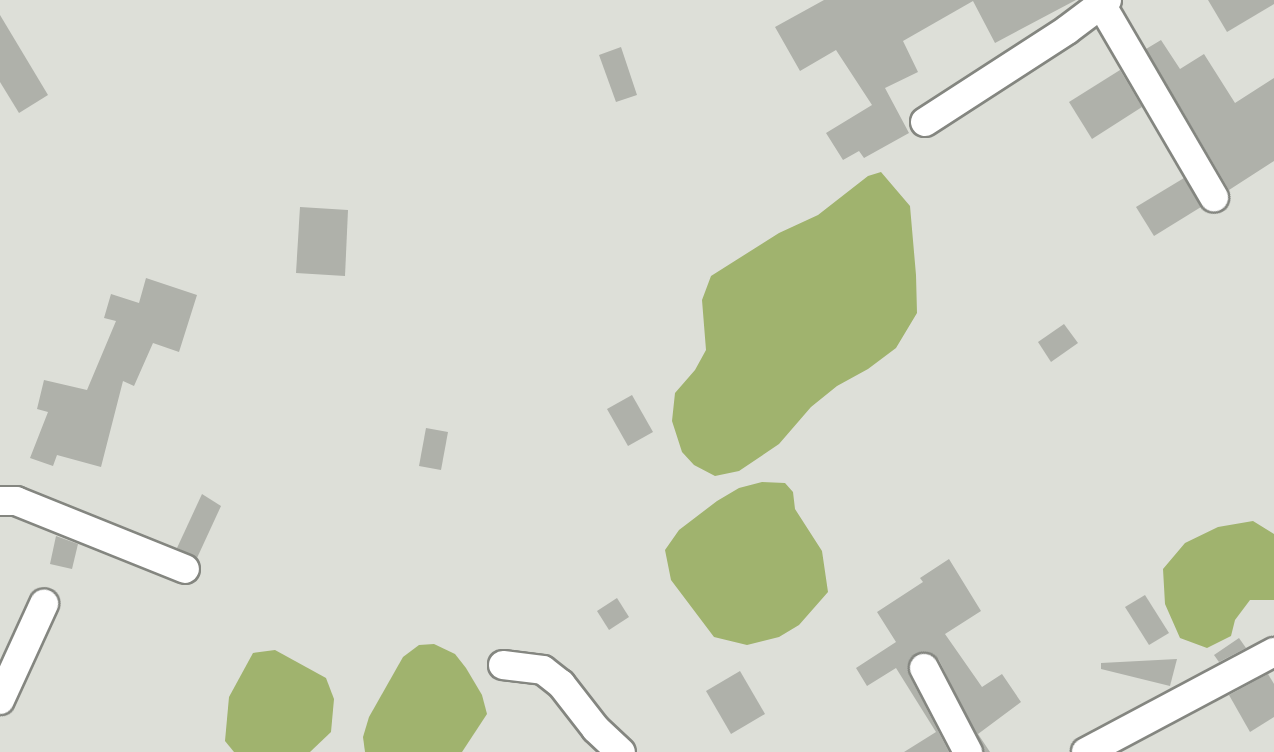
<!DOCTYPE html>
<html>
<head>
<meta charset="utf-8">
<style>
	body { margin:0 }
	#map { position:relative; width:1274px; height:752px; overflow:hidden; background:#dddfd8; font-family:Mulish,sans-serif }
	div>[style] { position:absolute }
	.water>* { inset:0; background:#a0b36e }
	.building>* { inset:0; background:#afb1aa }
	.roads { filter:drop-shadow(2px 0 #848680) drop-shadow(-2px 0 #848680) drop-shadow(0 2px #848680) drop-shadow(0 -2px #848680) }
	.street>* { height:28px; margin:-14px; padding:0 14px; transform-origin:14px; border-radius:14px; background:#fff }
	span { translate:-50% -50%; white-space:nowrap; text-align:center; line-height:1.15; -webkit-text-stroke:4.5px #eaede6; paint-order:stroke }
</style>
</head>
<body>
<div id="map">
	<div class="water">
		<i style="clip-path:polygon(881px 172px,910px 206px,916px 275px,917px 313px,896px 348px,868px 369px,837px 386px,811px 407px,779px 444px,739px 471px,715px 476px,694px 465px,682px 452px,672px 421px,675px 393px,695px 370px,706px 350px,702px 300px,711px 276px,779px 233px,818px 215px,868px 176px)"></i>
		<i style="clip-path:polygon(762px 482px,785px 483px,793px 492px,795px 509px,822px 551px,828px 592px,799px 625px,779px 637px,747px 645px,714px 637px,671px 580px,665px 550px,679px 530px,717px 501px,739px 488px)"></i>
		<i style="clip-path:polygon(1253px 521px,1274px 534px,1274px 600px,1250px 600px,1235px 620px,1231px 636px,1207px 648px,1180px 638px,1165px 604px,1163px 569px,1185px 543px,1218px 527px)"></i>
		<i style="clip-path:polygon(434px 644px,455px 654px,466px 668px,482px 695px,487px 714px,462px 752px,365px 752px,363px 737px,369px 717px,403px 657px,419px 645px)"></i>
		<i style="clip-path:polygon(275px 650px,326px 678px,334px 699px,331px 732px,310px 752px,234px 752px,225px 741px,229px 697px,253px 653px)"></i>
	</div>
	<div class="building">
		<i style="clip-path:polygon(824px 0,1076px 0,995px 43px,973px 1px,903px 41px,918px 72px,885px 88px,909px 133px,864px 158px,859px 151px,843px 160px,826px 133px,872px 105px,836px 50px,800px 71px,775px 27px)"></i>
		<i style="clip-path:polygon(1208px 0,1274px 0,1274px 4px,1227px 32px)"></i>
		<i style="clip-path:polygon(0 15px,48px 95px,19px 113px,0 82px)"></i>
		<i style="clip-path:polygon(1161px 40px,1180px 69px,1204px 54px,1235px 103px,1274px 78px,1274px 161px,1229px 190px,1146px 49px)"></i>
		<i style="clip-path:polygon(621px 47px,637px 95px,616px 102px,599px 55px)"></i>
		<i style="clip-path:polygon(1120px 70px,1142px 107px,1092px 139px,1069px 102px)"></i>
		<i style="clip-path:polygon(1184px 178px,1201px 207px,1154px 236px,1136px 207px)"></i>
		<i style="clip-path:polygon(300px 207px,348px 210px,345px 276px,296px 273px)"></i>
		<i style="clip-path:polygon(146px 278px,197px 295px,179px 352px,153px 343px,134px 386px,123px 381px,101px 467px,57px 455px,53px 466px,30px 458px,48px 412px,37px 409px,44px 380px,87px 390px,116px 321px,104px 318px,111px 294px,139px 303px)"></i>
		<i style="clip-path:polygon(1064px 324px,1078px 343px,1051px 362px,1038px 342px)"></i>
		<i style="clip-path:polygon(632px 395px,653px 432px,628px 446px,607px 409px)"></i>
		<i style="clip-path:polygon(426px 428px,448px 432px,441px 470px,419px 466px)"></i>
		<i style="clip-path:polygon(202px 494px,221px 506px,197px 558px,177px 548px)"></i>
		<i style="clip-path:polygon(56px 536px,78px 544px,72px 569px,50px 564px)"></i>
		<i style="clip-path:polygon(949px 559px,981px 611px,945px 634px,982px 687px,1002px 674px,1021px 702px,978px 734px,990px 752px,984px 752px,939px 660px,932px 654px,917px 653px,910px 660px,909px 675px,949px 752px,904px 752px,936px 732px,896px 668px,867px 686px,856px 668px,896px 642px,877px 612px,923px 582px,920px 578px)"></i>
		<i style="clip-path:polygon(1145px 595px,1169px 633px,1149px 645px,1125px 607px)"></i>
		<i style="clip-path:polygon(617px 598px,629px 617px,609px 630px,597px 611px)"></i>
		<i style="clip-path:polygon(1239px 638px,1246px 648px,1219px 662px,1214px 655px)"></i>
		<i style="clip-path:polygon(1177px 659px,1170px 686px,1101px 669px,1101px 663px)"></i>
		<i style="clip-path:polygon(740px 671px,765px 714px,731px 734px,706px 691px)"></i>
		<i style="clip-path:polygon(1268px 674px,1274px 684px,1274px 717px,1250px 732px,1229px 695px)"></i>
	</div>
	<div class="roads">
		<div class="street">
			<i style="left:1101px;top:4px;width:224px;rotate:59.7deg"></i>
			<i style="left:925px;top:122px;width:169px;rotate:-32.9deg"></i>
			<i style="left:1067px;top:30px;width:50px;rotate:-36.9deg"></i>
			<i style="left:0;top:501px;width:16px"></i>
			<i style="left:16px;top:501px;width:182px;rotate:21.9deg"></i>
			<i style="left:503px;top:665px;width:40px;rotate:7.1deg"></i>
			<i style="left:543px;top:670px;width:23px;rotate:38deg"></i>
			<i style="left:561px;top:684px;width:57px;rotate:52.1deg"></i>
			<i style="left:596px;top:729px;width:34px;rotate:43deg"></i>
			<i style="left:924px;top:668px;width:95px;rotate:62.4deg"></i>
			<i style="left:0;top:700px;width:106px;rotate:-65.4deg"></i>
			<i style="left:1086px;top:752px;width:213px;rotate:-28deg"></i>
		</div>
	</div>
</div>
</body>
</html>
